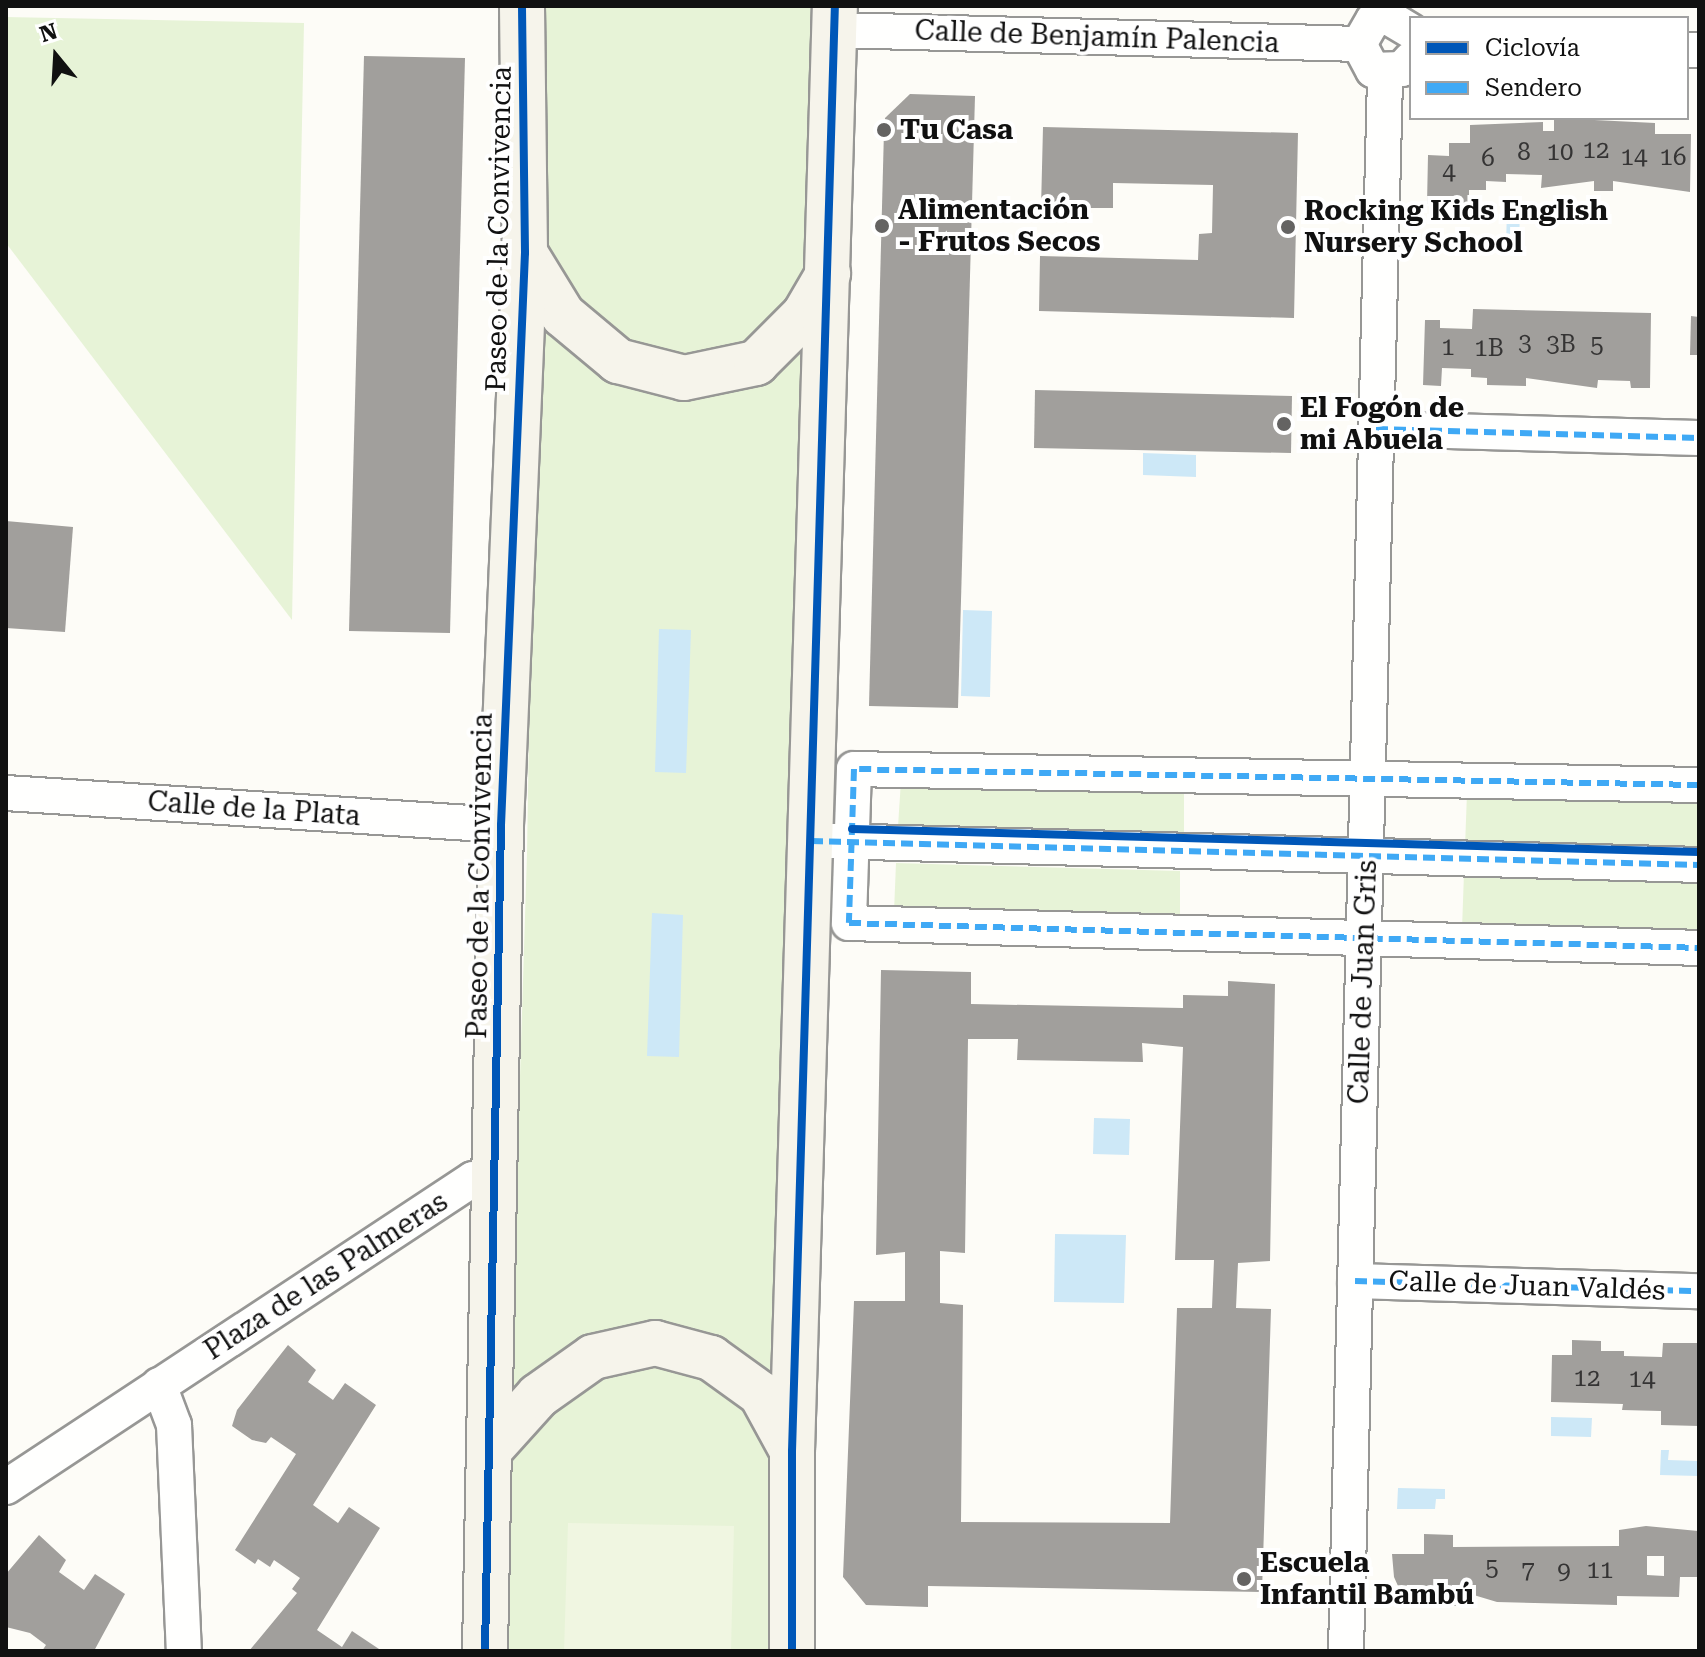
<!DOCTYPE html>
<html>
<head>
<meta charset="utf-8">
<style>
	body { margin:0 }
	#map { position:relative; width:1705px; height:1657px; overflow:hidden; background:#fdfcf7; font-family:"Roboto Serif",serif }
	div>[style] { position:absolute }
	.green>* { inset:0; background:#e7f3d7 }
	.pitch>* { inset:0; background:#f0f6e1 }
	.water>* { inset:0; background:#cde8f7 }
	.building>* { inset:0; background:#a19f9c }
	.roads { filter:drop-shadow(2px 0 #979795) drop-shadow(-2px 0 #979795) drop-shadow(0 2px #979795) drop-shadow(0 -2px #979795) }
	.street>* { height:34px; margin:-17px; padding:0 17px; transform-origin:17px; border-radius:17px; background:#fffffe }
	.secondary>* { height:44px; margin:-22px; padding:0 22px; transform-origin:22px; border-radius:22px; background:#f6f4eb }
	.quiet>* { height:6px; margin-top:-3px; transform-origin:0; background:repeating-linear-gradient(90deg,#3fa9f5 0 12px,transparent 0 18px) }
	.cycleway>* { height:8px; margin:-4px; padding:0 4px; transform-origin:4px; border-radius:4px; background:#0057b8 }
	.dots>* { width:22px; height:22px; translate:-50% -50%; box-sizing:border-box; border:4px solid #fff; border-radius:50% }
	span { translate:-50% -50%; white-space:nowrap; text-align:center; line-height:1.15; -webkit-text-stroke:8px #fff; paint-order:stroke }
	.number-label { font-size:24px; color:#353434 }
	.number-label span { -webkit-text-stroke-width:0 }
	.street-label { font-size:28px; color:#111 }
	.poi-label { font-size:28px; color:#111; font-weight:700 }
	.left { translate:0 -50%; text-align:left }
	.frame { position:absolute; inset:0; border:8px solid #111; pointer-events:none }
	.legend { position:absolute; left:1409px; top:16px; width:280px; height:104px; box-sizing:border-box; background:#fff; border:2px solid #a0a0a0; margin:0; padding:10px 14px; list-style:none; font-size:24px; color:#111 }
	.legend li { display:flex; align-items:center; gap:16px; height:40px }
	.legend b { width:40px; border:2px solid #a0a0a0 }
	.north { position:absolute; left:16px; top:16px; width:80px; height:80px; -webkit-text-stroke:6px #fff; paint-order:stroke; rotate:342deg; font-size:22px; font-weight:700; line-height:32px; text-align:center; color:#111 }
	.north::after { content:''; display:block; margin:auto; width:28px; height:36px; background:#111; clip-path:polygon(50% 0,100% 100%,50% 72%,0 100%) }
</style>
</head>
<body>
<div id="map">
	<div class="green">
		<i style="clip-path:polygon(541px 6px,816px 6px,777px 1651px,502px 1651px,527px 853px)"></i>
		<i style="clip-path:polygon(6px 17px,304px 23px,292px 620px,6px 243px)"></i>
		<i style="clip-path:polygon(901px 780px,1184px 789px,1184px 834px,898px 827px)"></i>
		<i style="clip-path:polygon(1467px 793px,1699px 797px,1699px 851px,1465px 847px)"></i>
		<i style="clip-path:polygon(896px 863px,1180px 871px,1180px 922px,894px 912px)"></i>
		<i style="clip-path:polygon(1464px 873px,1699px 881px,1699px 937px,1462px 929px)"></i>
	</div>
	<div class="pitch">
		<i style="clip-path:polygon(568px 1523px,734px 1526px,731px 1651px,564px 1651px)"></i>
	</div>
	<div class="water">
		<i style="clip-path:polygon(1507px 205px,1520px 205px,1519px 251px,1506px 250px)"></i>
		<i style="clip-path:polygon(1143px 453px,1196px 455px,1196px 477px,1143px 475px)"></i>
		<i style="clip-path:polygon(963px 610px,992px 611px,990px 697px,961px 696px)"></i>
		<i style="clip-path:polygon(659px 629px,691px 630px,686px 773px,655px 772px)"></i>
		<i style="clip-path:polygon(652px 913px,683px 915px,679px 1057px,647px 1056px)"></i>
		<i style="clip-path:polygon(1094px 1118px,1130px 1119px,1129px 1155px,1093px 1154px)"></i>
		<i style="clip-path:polygon(1055px 1234px,1126px 1235px,1124px 1303px,1054px 1302px)"></i>
		<i style="clip-path:polygon(1551px 1417px,1592px 1418px,1591px 1437px,1551px 1436px)"></i>
		<i style="clip-path:polygon(1661px 1450px,1669px 1450px,1668px 1460px,1698px 1461px,1698px 1476px,1660px 1475px)"></i>
		<i style="clip-path:polygon(1398px 1488px,1445px 1489px,1445px 1499px,1436px 1499px,1435px 1509px,1397px 1509px)"></i>
	</div>
	<div class="building">
		<i style="clip-path:polygon(364px 56px,465px 58px,450px 633px,349px 631px)"></i>
		<i style="clip-path:polygon(910px 94px,975px 96px,958px 708px,869px 706px,884px 130px,885px 118px)"></i>
		<i style="clip-path:polygon(1554px 118px,1655px 123px,1655px 134px,1691px 134px,1690px 192px,1613px 181px,1613px 191px,1594px 191px,1594px 181px,1541px 188px,1542px 175px,1506px 174px,1506px 182px,1486px 181px,1486px 190px,1469px 190px,1469px 204px,1427px 204px,1428px 155px,1449px 156px,1449px 143px,1470px 143px,1470px 125px,1543px 122px,1543px 131px,1554px 131px)"></i>
		<i style="clip-path:polygon(1043px 127px,1298px 133px,1294px 318px,1039px 311px,1040px 256px,1198px 260px,1199px 234px,1212px 233px,1213px 185px,1113px 183px,1113px 208px,1041px 208px)"></i>
		<i style="clip-path:polygon(1473px 309px,1651px 313px,1650px 388px,1631px 388px,1630px 381px,1598px 380px,1597px 388px,1526px 378px,1526px 386px,1487px 385px,1487px 378px,1471px 377px,1471px 369px,1442px 368px,1441px 386px,1423px 385px,1425px 320px,1440px 320px,1440px 328px,1472px 329px)"></i>
		<i style="clip-path:polygon(1691px 316px,1699px 317px,1699px 355px,1690px 355px)"></i>
		<i style="clip-path:polygon(1035px 390px,1292px 396px,1291px 453px,1034px 448px)"></i>
		<i style="clip-path:polygon(6px 521px,73px 527px,65px 632px,6px 628px)"></i>
		<i style="clip-path:polygon(evenodd,881px 970px,971px 972px,971px 1004px,1183px 1008px,1183px 995px,1228px 996px,1228px 981px,1275px 984px,1270px 1261px,1238px 1263px,1236px 1308px,1271px 1309px,1262px 1592px,928px 1586px,928px 1607px,866px 1605px,843px 1577px,854px 1301px,905px 1301px,905px 1252px,876px 1255px,881px 970px,968px 1039px,1018px 1039px,1017px 1060px,1143px 1062px,1142px 1043px,1183px 1047px,1175px 1260px,1214px 1260px,1212px 1308px,1177px 1308px,1170px 1523px,961px 1522px,963px 1305px,940px 1303px,940px 1251px,965px 1253px,968px 1039px)"></i>
		<i style="clip-path:polygon(1572px 1340px,1601px 1341px,1601px 1351px,1624px 1351px,1624px 1356px,1662px 1357px,1663px 1343px,1699px 1343px,1699px 1426px,1661px 1425px,1661px 1411px,1622px 1410px,1623px 1404px,1551px 1402px,1552px 1355px,1572px 1355px)"></i>
		<i style="clip-path:polygon(288px 1345px,316px 1370px,308px 1382px,333px 1400px,345px 1383px,376px 1405px,313px 1505px,338px 1523px,349px 1507px,380px 1528px,317px 1630px,342px 1647px,352px 1631px,382px 1651px,249px 1651px,297px 1593px,292px 1589px,300px 1578px,274px 1560px,270px 1567px,258px 1559px,255px 1564px,235px 1550px,296px 1454px,271px 1437px,266px 1443px,252px 1440px,232px 1426px,237px 1410px)"></i>
		<i style="clip-path:polygon(evenodd,1646px 1526px,1698px 1531px,1699px 1577px,1680px 1577px,1679px 1597px,1617px 1596px,1617px 1605px,1497px 1602px,1457px 1590px,1457px 1606px,1406px 1604px,1394px 1577px,1392px 1554px,1424px 1554px,1424px 1534px,1453px 1535px,1453px 1547px,1619px 1546px,1619px 1530px,1646px 1526px,1647px 1556px,1664px 1556px,1664px 1576px,1647px 1575px,1647px 1556px)"></i>
		<i style="clip-path:polygon(39px 1535px,66px 1560px,59px 1572px,84px 1590px,95px 1574px,125px 1594px,94px 1651px,42px 1651px,46px 1645px,30px 1633px,6px 1627px,6px 1574px)"></i>
	</div>
	<div class="roads">
		<div class="street">
			<i style="left:836px;top:30px;width:523px;rotate:1.53deg"></i>
			<i style="left:1411px;top:31px;width:27px;rotate:-149deg"></i>
			<i style="left:1388px;top:17px;width:15px;rotate:169deg"></i>
			<i style="left:1373px;top:20px;width:28px;rotate:120deg"></i>
			<i style="left:1359px;top:44px;width:30px;rotate:62deg"></i>
			<i style="left:1373px;top:70px;width:29px;rotate:-2deg"></i>
			<i style="left:1402px;top:69px;width:13px;rotate:-48deg"></i>
			<i style="left:1687px;top:50px;width:12px"></i>
			<i style="left:1376px;top:429px;width:323px;rotate:1.6deg"></i>
			<i style="left:1699px;top:785px;width:845px;rotate:-178.92deg"></i>
			<i style="left:854px;top:769px;width:154px;rotate:91.9deg"></i>
			<i style="left:849px;top:923px;width:850px;rotate:1.68deg"></i>
			<i style="left:6px;top:793px;width:496px;rotate:3.7deg"></i>
			<i style="left:831px;top:841px;width:868px;rotate:1.58deg"></i>
			<i style="left:1355px;top:1281px;width:344px;rotate:1.7deg"></i>
			<i style="left:159px;top:1385px;width:43px;rotate:69.4deg"></i>
			<i style="left:174px;top:1425px;width:226px;rotate:87.5deg"></i>
			<i style="left:6px;top:1487px;width:559px;rotate:-33.41deg"></i>
			<i style="left:473px;top:1179px;width:23px;rotate:-2deg"></i>
			<i style="left:1346px;top:1651px;width:1578px;rotate:-88.58deg"></i>
		</div>
		<div class="secondary">
			<i style="left:525px;top:253px;width:73px;rotate:58.5deg"></i>
			<i style="left:563px;top:315px;width:72px;rotate:39.9deg"></i>
			<i style="left:618px;top:361px;width:68px;rotate:14.4deg"></i>
			<i style="left:684px;top:378px;width:74px;rotate:-11.8deg"></i>
			<i style="left:756px;top:363px;width:68px;rotate:-45deg"></i>
			<i style="left:804px;top:315px;width:48px;rotate:-59.7deg"></i>
			<i style="left:493px;top:1446px;width:67px;rotate:-48deg"></i>
			<i style="left:538px;top:1396px;width:67px;rotate:-35.3deg"></i>
			<i style="left:593px;top:1357px;width:64px;rotate:-12.7deg"></i>
			<i style="left:655px;top:1343px;width:58px;rotate:15deg"></i>
			<i style="left:711px;top:1358px;width:62px;rotate:35.8deg"></i>
			<i style="left:761px;top:1394px;width:63px;rotate:61.4deg"></i>
			<i style="left:485px;top:1651px;width:826px;rotate:-88.89deg"></i>
			<i style="left:501px;top:825px;width:573px;rotate:-87.6deg"></i>
			<i style="left:525px;top:253px;width:247px;rotate:-90.7deg"></i>
			<i style="left:792px;top:1651px;width:200px;rotate:-90deg"></i>
			<i style="left:792px;top:1451px;width:1446px;rotate:-88.3deg"></i>
		</div>
	</div>
	<div class="quiet">
		<i style="left:1376px;top:429px;width:323px;rotate:1.6deg"></i>
		<i style="left:1699px;top:785px;width:845px;rotate:-178.92deg"></i>
		<i style="left:854px;top:769px;width:154px;rotate:91.9deg"></i>
		<i style="left:849px;top:923px;width:850px;rotate:1.68deg"></i>
		<i style="left:811px;top:841px;width:888px;rotate:1.55deg"></i>
		<i style="left:1355px;top:1281px;width:344px;rotate:1.7deg"></i>
	</div>
	<div class="cycleway">
		<i style="left:852px;top:829px;width:847px;rotate:1.56deg"></i>
		<i style="left:485px;top:1651px;width:826px;rotate:-88.89deg"></i>
		<i style="left:501px;top:825px;width:573px;rotate:-87.6deg"></i>
		<i style="left:525px;top:253px;width:247px;rotate:-90.7deg"></i>
		<i style="left:792px;top:1651px;width:200px;rotate:-90deg"></i>
		<i style="left:792px;top:1451px;width:1446px;rotate:-88.3deg"></i>
	</div>
	<div class="dots">
		<i style="left:884px;top:130px;background:#646362"></i>
		<i style="left:882px;top:226px;background:#646362"></i>
		<i style="left:1288px;top:227px;background:#646362"></i>
		<i style="left:1284px;top:424px;background:#646362"></i>
		<i style="left:1244px;top:1579px;background:#646362"></i>
	</div>
	<div class="number-label">
		<span style="left:1596px;top:151px">12</span>
		<span style="left:1524px;top:153px">8</span>
		<span style="left:1560px;top:153px">10</span>
		<span style="left:1634px;top:158px">14</span>
		<span style="left:1673px;top:158px">16</span>
		<span style="left:1488px;top:159px">6</span>
		<span style="left:1449px;top:173px">4</span>
		<span style="left:1525px;top:344px">3</span>
		<span style="left:1561px;top:345px">3B</span>
		<span style="left:1597px;top:346px">5</span>
		<span style="left:1448px;top:348px">1</span>
		<span style="left:1489px;top:349px">1B</span>
		<span style="left:1587px;top:1379px">12</span>
		<span style="left:1642px;top:1380px">14</span>
		<span style="left:1492px;top:1569px">5</span>
		<span style="left:1528px;top:1571px">7</span>
		<span style="left:1600px;top:1571px">11</span>
		<span style="left:1564px;top:1572px">9</span>
	</div>
	<div class="street-label">
		<span style="left:1097px;top:37px;rotate:2deg">Calle de Benjamín Palencia</span>
		<span style="left:499px;top:229px;rotate:-89deg">Paseo de la Convivencia</span>
		<span style="left:254px;top:809px;rotate:4deg">Calle de la Plata</span>
		<span style="left:480px;top:876px;rotate:-89deg">Paseo de la Convivencia</span>
		<span style="left:1363px;top:982px;rotate:-88deg">Calle de Juan Gris</span>
		<span style="left:326px;top:1276px;rotate:-33deg">Plaza de las Palmeras</span>
		<span style="left:1527px;top:1286px;rotate:2deg">Calle de Juan Valdés</span>
	</div>
	<div class="poi-label">
		<span class="left" style="left:900px;top:130px">Tu Casa</span>
		<span class="left" style="left:898px;top:226px">Alimentación<br>- Frutos Secos</span>
		<span class="left" style="left:1304px;top:227px">Rocking Kids English<br>Nursery School</span>
		<span class="left" style="left:1300px;top:424px">El Fogón de<br>mi Abuela</span>
		<span class="left" style="left:1260px;top:1579px">Escuela<br>Infantil Bambú</span>
	</div>
	<div class="frame"></div>
	<ul class="legend">
	<li><b style="height:10px;background:#0057b8"></b>Ciclovía</li>
	<li><b style="height:10px;background:#3fa9f5"></b>Sendero</li>
	</ul>
	<div class="north">N</div>
</div>
</body>
</html>
